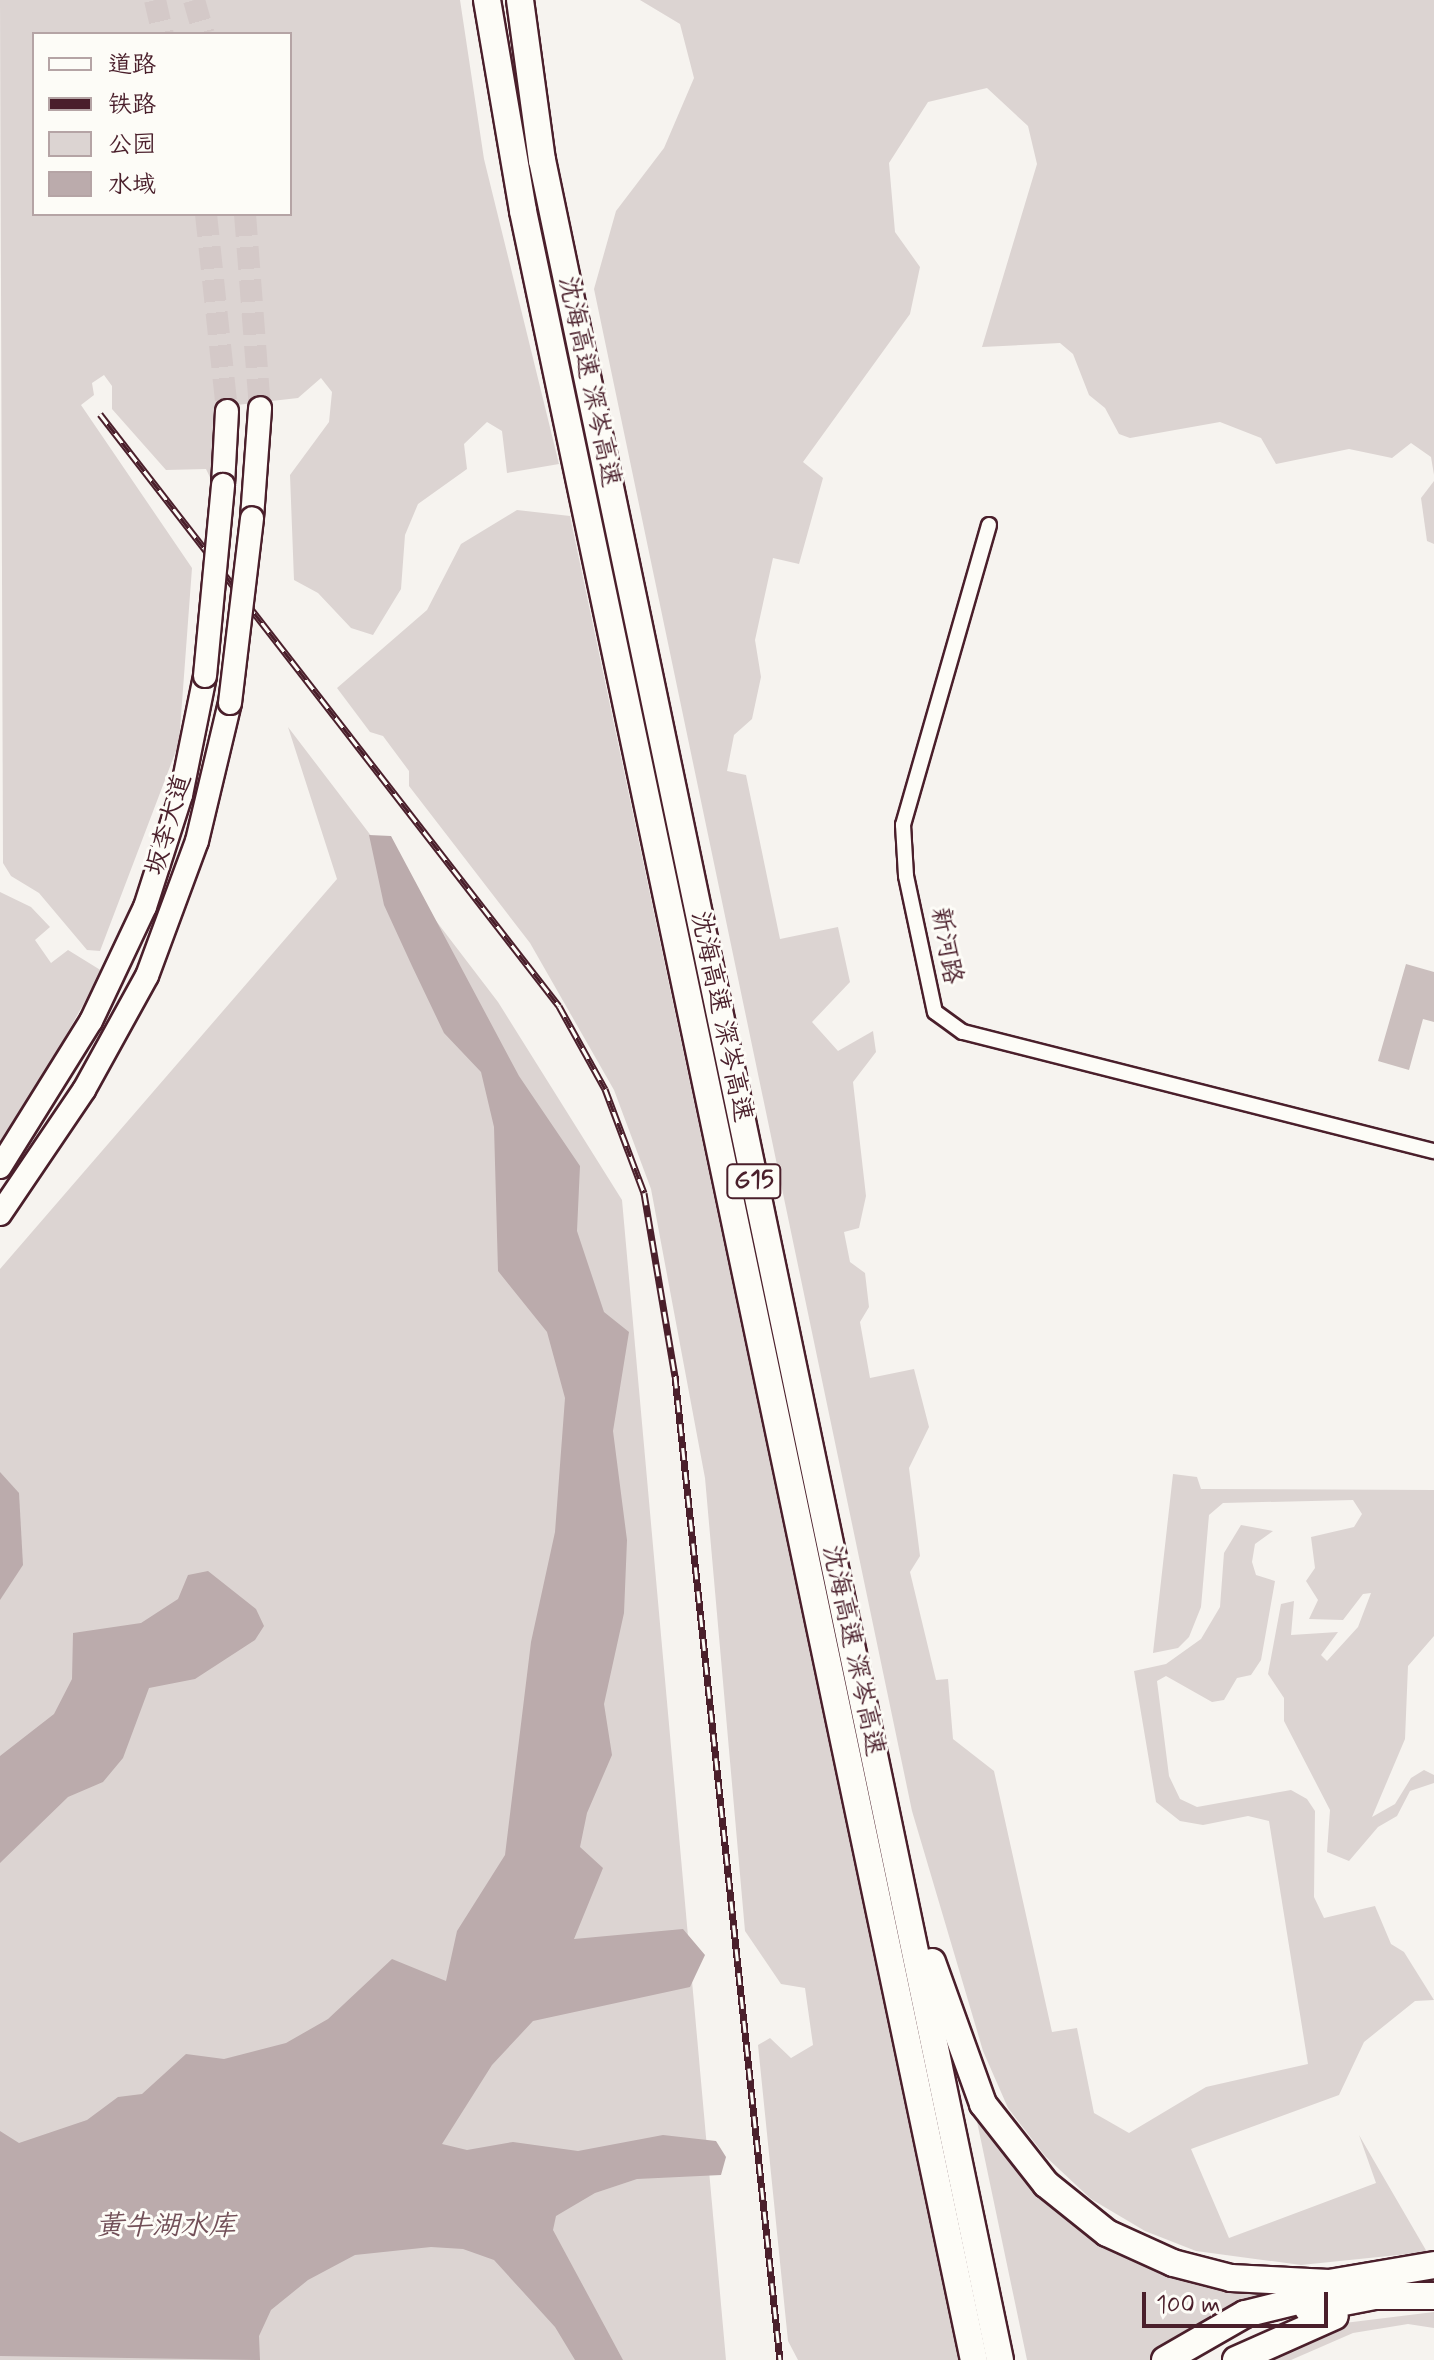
<!DOCTYPE html>
<html>
<head>
<meta charset="utf-8">
<style>
	body { margin:0 }
	#map { position:relative; width:1434px; height:2360px; overflow:hidden; background:#f6f3ef; font-family:Mynerve,"LXGW WenKai TC",sans-serif }
	div>[style] { position:absolute }
	.green>* { inset:0; background:#dcd4d2 }
	.water>* { inset:0; background:#bbabac }
	.building>* { inset:0; background:#cbbfbe }
	.primary-tunnel>* { height:22px; margin-top:-11px; transform-origin:0; background:repeating-linear-gradient(90deg,#d4c9c8 0 22px,transparent 0 33px) }
	.roads { filter:drop-shadow(2px 0 #4a1f2b) drop-shadow(-2px 0 #4a1f2b) drop-shadow(0 2px #4a1f2b) drop-shadow(0 -2px #4a1f2b) }
	.street>* { height:14px; margin:-7px; padding:0 7px; transform-origin:7px; border-radius:7px; background:#fdfcf7 }
	.primary>* { height:22px; margin:-11px; padding:0 11px; transform-origin:11px; border-radius:11px; background:#fdfcf7 }
	.highway>* { height:26px; margin:-13px; padding:0 13px; transform-origin:13px; border-radius:13px; background:#fdfcf7 }
	.rail>* { height:7px; margin-top:-3.5px; transform-origin:0; background:repeating-linear-gradient(90deg,#fdfcf7 0 12px,#4a1f2b 0 24px); box-sizing:border-box; border-block:2px solid #4a1f2b }
	.bridges { filter:drop-shadow(2px 0 #4a1f2b) drop-shadow(-2px 0 #4a1f2b) drop-shadow(0 2px #4a1f2b) drop-shadow(0 -2px #4a1f2b) }
	.primary-bridge>* { height:22px; margin:-11px; padding:0 11px; transform-origin:11px; border-radius:11px; background:#fdfcf7 }
	span { translate:-50% -50%; white-space:nowrap; text-align:center; line-height:1.15; -webkit-text-stroke:6px #fdfcf7; paint-order:stroke }
	.shield-label span { padding:2px 6px; background:#fdfcf7; border:2px solid; border-radius:6px; -webkit-text-stroke-width:0 }
	.shield-label { font-size:24px; color:#4a1f2b; font-weight:700 }
	.street-label { font-size:26px; color:#4a1f2b }
	.water-label { font-size:28px; color:#725058; font-style:italic }
	.legend { position:absolute; left:32px; top:32px; width:260px; height:184px; box-sizing:border-box; background:#fdfcf7; border:2px solid #b5a4a5; margin:0; padding:10px 14px; list-style:none; font-size:24px; color:#4a1f2b }
	.legend li { display:flex; align-items:center; gap:16px; height:40px }
	.legend b { width:40px; border:2px solid #b5a4a5 }
	.scale { position:absolute; left:1142px; top:2292px; width:186px; height:36px; box-sizing:border-box; border:4px solid #4a1f2b; border-top:0; padding-left:10px; font-size:24px; line-height:28px; white-space:nowrap; color:#4a1f2b; -webkit-text-stroke:6px #fdfcf7; paint-order:stroke }
</style>
</head>
<body>
<div id="map">
	<div class="green">
		<i style="clip-path:polygon(evenodd,0 0,460px 0,484px 159px,559px 464px,507px 473px,502px 431px,487px 422px,464px 444px,467px 469px,418px 504px,405px 535px,401px 589px,373px 635px,351px 628px,318px 593px,294px 580px,290px 475px,329px 422px,332px 392px,321px 378px,298px 398px,220px 407px,216px 490px,206px 469px,166px 470px,112px 409px,112px 386px,104px 375px,92px 383px,94px 395px,81px 405px,192px 568px,179px 743px,100px 951px,87px 950px,39px 893px,11px 876px,3px 863px,0 0,34px 34px,290px 34px,290px 214px,34px 214px,34px 34px)"></i>
		<i style="clip-path:polygon(640px 0,1434px 0,1434px 475px,1431px 457px,1411px 443px,1392px 458px,1349px 449px,1276px 464px,1261px 438px,1220px 422px,1130px 438px,1119px 434px,1105px 408px,1089px 395px,1073px 354px,1060px 343px,982px 347px,1037px 164px,1028px 126px,987px 88px,928px 102px,889px 163px,895px 232px,920px 267px,910px 314px,803px 462px,823px 478px,799px 564px,773px 558px,755px 640px,761px 677px,752px 719px,734px 735px,727px 771px,746px 775px,780px 939px,838px 927px,850px 982px,812px 1022px,838px 1051px,873px 1031px,876px 1052px,853px 1082px,866px 1196px,859px 1228px,844px 1232px,850px 1262px,865px 1273px,869px 1307px,860px 1322px,870px 1378px,914px 1369px,929px 1427px,909px 1468px,920px 1556px,910px 1572px,936px 1680px,948px 1679px,953px 1739px,994px 1771px,1052px 2032px,1077px 2028px,1094px 2113px,1129px 2133px,1206px 2087px,1308px 2064px,1269px 1821px,1248px 1816px,1203px 1825px,1180px 1821px,1156px 1802px,1134px 1671px,1166px 1664px,1201px 1639px,1220px 1607px,1224px 1553px,1241px 1525px,1273px 1531px,1255px 1544px,1252px 1562px,1256px 1575px,1275px 1581px,1261px 1660px,1251px 1675px,1237px 1678px,1224px 1700px,1212px 1702px,1166px 1676px,1157px 1681px,1169px 1776px,1180px 1799px,1197px 1807px,1291px 1790px,1307px 1799px,1315px 1811px,1314px 1897px,1324px 1918px,1375px 1906px,1391px 1944px,1404px 1952px,1434px 2000px,1415px 2001px,1364px 2042px,1339px 2095px,1191px 2149px,1229px 2238px,1376px 2183px,1359px 2135px,1427px 2252px,1301px 2265px,1196px 2251px,1145px 2231px,1091px 2199px,1045px 2156px,1008px 2108px,983px 2051px,912px 1811px,594px 289px,616px 211px,664px 148px,694px 78px,680px 24px)"></i>
		<i style="clip-path:polygon(1434px 481px,1434px 544px,1427px 541px,1421px 498px)"></i>
		<i style="clip-path:polygon(517px 510px,570px 516px,960px 2360px,798px 2360px,788px 2341px,758px 2045px,770px 2038px,791px 2058px,813px 2045px,805px 1988px,781px 1984px,745px 1931px,705px 1478px,651px 1189px,614px 1090px,530px 943px,409px 786px,409px 771px,383px 736px,370px 732px,337px 688px,427px 610px,461px 544px)"></i>
		<i style="clip-path:polygon(288px 727px,498px 1002px,622px 1200px,726px 2360px,0 2360px,0 1269px,337px 879px)"></i>
		<i style="clip-path:polygon(0 892px,31px 907px,50px 927px,35px 940px,51px 963px,68px 950px,102px 971px,0 1153px)"></i>
		<i style="clip-path:polygon(1173px 1474px,1197px 1477px,1201px 1489px,1434px 1490px,1434px 1636px,1408px 1666px,1405px 1739px,1372px 1817px,1395px 1804px,1411px 1778px,1424px 1770px,1434px 1775px,1434px 1783px,1410px 1791px,1397px 1816px,1378px 1827px,1349px 1861px,1327px 1852px,1330px 1810px,1284px 1721px,1284px 1698px,1268px 1674px,1281px 1604px,1294px 1601px,1291px 1635px,1338px 1632px,1321px 1655px,1327px 1661px,1358px 1627px,1371px 1593px,1363px 1594px,1343px 1620px,1309px 1619px,1318px 1600px,1306px 1581px,1315px 1568px,1311px 1537px,1354px 1527px,1362px 1514px,1353px 1500px,1223px 1503px,1209px 1515px,1201px 1607px,1189px 1637px,1178px 1648px,1153px 1653px)"></i>
		<i style="clip-path:polygon(971px 2093px,1057px 2204px,1276px 2290px,1197px 2327px,1155px 2360px,1027px 2360px)"></i>
		<i style="clip-path:polygon(1434px 2312px,1434px 2328px,1408px 2324px,1353px 2333px,1291px 2360px,1254px 2360px,1328px 2325px)"></i>
	</div>
	<div class="water">
		<i style="clip-path:polygon(369px 835px,391px 836px,519px 1076px,580px 1166px,577px 1231px,604px 1312px,629px 1332px,613px 1431px,627px 1540px,624px 1613px,604px 1704px,612px 1755px,587px 1813px,580px 1847px,603px 1868px,574px 1939px,683px 1929px,705px 1955px,690px 1987px,533px 2021px,492px 2065px,442px 2144px,467px 2150px,513px 2142px,578px 2151px,663px 2135px,716px 2141px,726px 2157px,721px 2175px,637px 2179px,595px 2193px,556px 2216px,553px 2230px,623px 2360px,575px 2360px,555px 2327px,494px 2260px,463px 2249px,431px 2247px,355px 2255px,308px 2280px,271px 2310px,259px 2336px,260px 2360px,0 2356px,0 2131px,19px 2143px,87px 2120px,118px 2097px,142px 2094px,186px 2054px,224px 2059px,286px 2043px,328px 2019px,392px 1959px,446px 1981px,457px 1931px,505px 1855px,531px 1642px,555px 1532px,565px 1398px,547px 1332px,498px 1271px,494px 1127px,481px 1072px,444px 1033px,412px 966px,384px 905px)"></i>
		<i style="clip-path:polygon(0 1472px,19px 1493px,23px 1565px,0 1600px)"></i>
		<i style="clip-path:polygon(208px 1571px,256px 1609px,264px 1626px,255px 1640px,195px 1679px,149px 1688px,123px 1758px,103px 1782px,68px 1797px,0 1863px,0 1756px,54px 1714px,72px 1679px,73px 1633px,141px 1623px,178px 1599px,188px 1575px)"></i>
	</div>
	<div class="building">
		<i style="clip-path:polygon(1406px 964px,1434px 972px,1434px 1022px,1423px 1019px,1409px 1070px,1378px 1061px)"></i>
	</div>
	<div class="primary-tunnel">
		<i style="left:155px;top:0;width:35px;rotate:77deg"></i>
		<i style="left:194px;top:0;width:35px;rotate:74deg"></i>
		<i style="left:206px;top:214px;width:198px;rotate:83.9deg"></i>
		<i style="left:245px;top:214px;width:195px;rotate:85.6deg"></i>
	</div>
	<div class="roads">
		<div class="street">
			<i style="left:989px;top:525px;width:312px;rotate:106deg"></i>
			<i style="left:903px;top:825px;width:51px;rotate:86.6deg"></i>
			<i style="left:906px;top:876px;width:139px;rotate:78deg"></i>
			<i style="left:935px;top:1012px;width:34px;rotate:36deg"></i>
			<i style="left:963px;top:1032px;width:486px;rotate:14.2deg"></i>
		</div>
		<div class="primary">
			<i style="left:223px;top:485px;width:74px;rotate:-86.9deg"></i>
			<i style="left:252px;top:518px;width:110px;rotate:-85.8deg"></i>
			<i style="left:0;top:1167px;width:172px;rotate:-58.1deg"></i>
			<i style="left:91px;top:1021px;width:126px;rotate:-64.7deg"></i>
			<i style="left:145px;top:907px;width:118px;rotate:-72.2deg"></i>
			<i style="left:181px;top:795px;width:121px;rotate:-78.6deg"></i>
			<i style="left:0;top:1214px;width:150px;rotate:-55.9deg"></i>
			<i style="left:84px;top:1090px;width:130px;rotate:-61.1deg"></i>
			<i style="left:147px;top:976px;width:144px;rotate:-69.7deg"></i>
			<i style="left:197px;top:841px;width:142px;rotate:-76.6deg"></i>
		</div>
		<div class="highway">
			<i style="left:487px;top:0;width:214px;rotate:80.3deg"></i>
			<i style="left:523px;top:211px;width:2196px;rotate:78.15deg"></i>
			<i style="left:520px;top:0;width:162px;rotate:82.2deg"></i>
			<i style="left:542px;top:160px;width:2247px;rotate:78.24deg"></i>
			<i style="left:932px;top:1962px;width:151px;rotate:70.2deg"></i>
			<i style="left:983px;top:2104px;width:102px;rotate:51.8deg"></i>
			<i style="left:1046px;top:2184px;width:78px;rotate:38.8deg"></i>
			<i style="left:1107px;top:2233px;width:72px;rotate:24.4deg"></i>
			<i style="left:1173px;top:2263px;width:60px;rotate:14.5deg"></i>
			<i style="left:1231px;top:2278px;width:98px;rotate:2.9deg"></i>
			<i style="left:1329px;top:2283px;width:107px;rotate:-9.7deg"></i>
			<i style="left:1308px;top:2309px;width:68px;rotate:-11deg"></i>
			<i style="left:1375px;top:2296px;width:59px"></i>
			<i style="left:1165px;top:2360px;width:92px;rotate:-29.9deg"></i>
			<i style="left:1245px;top:2314px;width:83px;rotate:-13.9deg"></i>
			<i style="left:1236px;top:2360px;width:108px;rotate:-24deg"></i>
		</div>
	</div>
	<div class="rail">
		<i style="left:100px;top:414px;width:749px;rotate:52.21deg"></i>
		<i style="left:559px;top:1006px;width:95px;rotate:61deg"></i>
		<i style="left:605px;top:1089px;width:111px;rotate:69.4deg"></i>
		<i style="left:644px;top:1193px;width:186px;rotate:80.4deg"></i>
		<i style="left:675px;top:1376px;width:990px;rotate:83.91deg"></i>
	</div>
	<div class="bridges">
		<div class="primary-bridge">
			<i style="left:205px;top:676px;width:192px;rotate:-84.6deg"></i>
			<i style="left:230px;top:703px;width:186px;rotate:-83.2deg"></i>
		</div>
	</div>
	<div class="shield-label">
		<span style="left:754px;top:1181px">G15</span>
	</div>
	<div class="street-label">
		<span style="left:588px;top:382px;rotate:78deg">沈海高速 深岑高速</span>
		<span style="left:170px;top:825px;rotate:-74deg">坂李大道</span>
		<span style="left:945px;top:946px;rotate:80deg">新河路</span>
		<span style="left:720px;top:1017px;rotate:78deg">沈海高速 深岑高速</span>
		<span style="left:852px;top:1651px;rotate:78deg">沈海高速 深岑高速</span>
	</div>
	<div class="water-label">
		<span style="left:166px;top:2227px">黄牛湖水库</span>
	</div>
	<ul class="legend">
	<li><b style="height:10px;background:#fdfcf7"></b>道路</li>
	<li><b style="height:10px;background:#4a1f2b"></b>铁路</li>
	<li><b style="height:22px;background:#dcd4d2"></b>公园</li>
	<li><b style="height:22px;background:#bbabac"></b>水域</li>
	</ul>
	<div class="scale">100 m</div>
</div>
</body>
</html>
